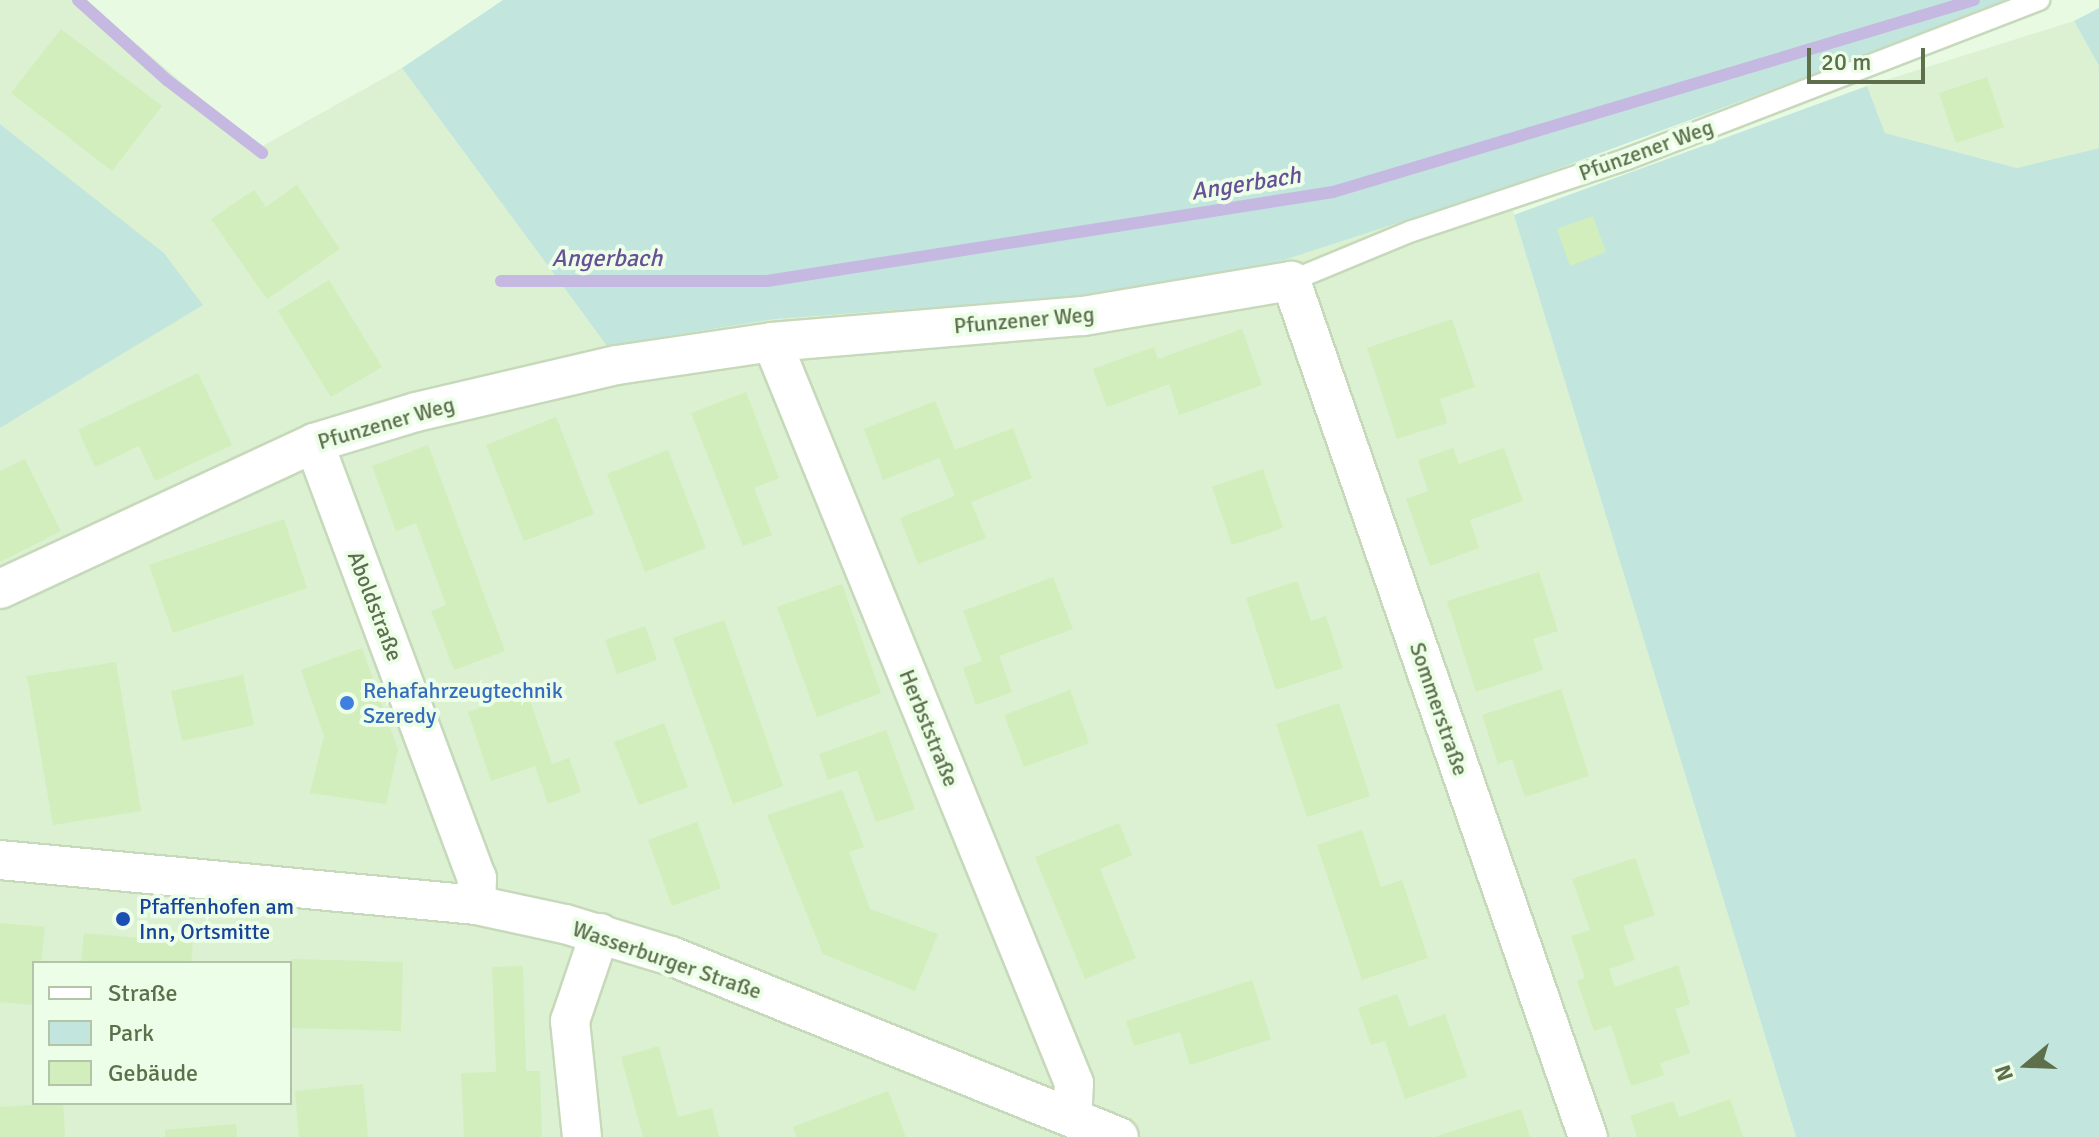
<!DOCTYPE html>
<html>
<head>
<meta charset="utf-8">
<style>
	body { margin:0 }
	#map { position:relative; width:2099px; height:1137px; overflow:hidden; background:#e8fae2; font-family:Signika,sans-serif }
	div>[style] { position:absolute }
	.residential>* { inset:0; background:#dbf1d1 }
	.green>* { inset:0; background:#c2e6dd }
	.stream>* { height:12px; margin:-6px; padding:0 6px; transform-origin:6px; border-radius:6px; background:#c5b9e2 }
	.building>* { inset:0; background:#d2eebc }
	.roads { filter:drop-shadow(2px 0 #c6d9ba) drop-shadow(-2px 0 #c6d9ba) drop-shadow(0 2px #c6d9ba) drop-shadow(0 -2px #c6d9ba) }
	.lane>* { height:20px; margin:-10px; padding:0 10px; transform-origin:10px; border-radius:10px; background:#fff }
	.street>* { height:38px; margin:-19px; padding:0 19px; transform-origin:19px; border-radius:19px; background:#fff }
	.dots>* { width:22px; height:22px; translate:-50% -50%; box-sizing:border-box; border:4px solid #edfee8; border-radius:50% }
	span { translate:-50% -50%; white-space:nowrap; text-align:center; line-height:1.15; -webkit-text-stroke:8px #edfee8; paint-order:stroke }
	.street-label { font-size:22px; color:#5d704b }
	.shop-label { font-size:22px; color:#366cbe }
	.left { translate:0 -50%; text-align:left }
	.transit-label { font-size:22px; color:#164399 }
	.water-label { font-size:24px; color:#665096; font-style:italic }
	.legend { position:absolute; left:32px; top:961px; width:260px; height:144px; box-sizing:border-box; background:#edfee8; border:2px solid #b3c5a9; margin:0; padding:10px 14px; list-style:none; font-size:24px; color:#5d704b }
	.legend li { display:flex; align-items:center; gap:16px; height:40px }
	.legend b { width:40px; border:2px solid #b3c5a9 }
	.north { position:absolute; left:1987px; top:1025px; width:80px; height:80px; -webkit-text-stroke:6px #edfee8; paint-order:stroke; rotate:251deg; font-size:22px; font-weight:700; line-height:32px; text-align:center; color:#5d704b }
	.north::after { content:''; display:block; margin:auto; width:28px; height:36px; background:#5d704b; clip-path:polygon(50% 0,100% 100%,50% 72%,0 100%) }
	.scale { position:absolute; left:1807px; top:48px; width:118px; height:36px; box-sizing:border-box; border:4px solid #5d704b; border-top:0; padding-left:10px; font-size:24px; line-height:28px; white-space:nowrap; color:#5d704b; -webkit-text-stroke:6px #edfee8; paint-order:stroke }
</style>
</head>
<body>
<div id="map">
	<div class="residential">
		<i style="clip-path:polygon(evenodd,0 0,85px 0,259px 148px,402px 68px,607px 346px,775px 319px,1284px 260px,1506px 188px,1796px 1137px,0 1137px,0 428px,202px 305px,164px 253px,0 124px,0 0,34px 963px,290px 963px,290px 1103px,34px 1103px,34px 963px)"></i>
		<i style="clip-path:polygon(2074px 21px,2099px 66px,2099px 148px,2017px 168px,1885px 133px,1867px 86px)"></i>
	</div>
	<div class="green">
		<i style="clip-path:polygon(503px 0,2015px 0,1506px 188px,1284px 260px,1097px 295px,775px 319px,607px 346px,402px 68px)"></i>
		<i style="clip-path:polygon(2099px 8px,2099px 66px,2074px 21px)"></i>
		<i style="clip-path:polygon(1867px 86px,1885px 133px,2017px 168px,2099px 148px,2099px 1137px,1796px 1137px,1514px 215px)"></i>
		<i style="clip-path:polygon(0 124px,164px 253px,203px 305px,0 428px)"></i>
	</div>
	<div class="stream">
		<i style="left:78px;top:0;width:120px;rotate:42deg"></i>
		<i style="left:167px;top:80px;width:120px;rotate:37.5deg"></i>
		<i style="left:501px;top:281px;width:266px"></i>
		<i style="left:767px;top:281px;width:573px;rotate:-8.94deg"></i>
		<i style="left:1333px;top:192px;width:669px;rotate:-16.67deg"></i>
	</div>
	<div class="building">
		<i style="clip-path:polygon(61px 29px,162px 106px,112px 171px,11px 93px)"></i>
		<i style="clip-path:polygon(1987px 77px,2004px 127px,1956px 143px,1939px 93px)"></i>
		<i style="clip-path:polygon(297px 185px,340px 249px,267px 299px,211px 219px,254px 190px,266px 207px)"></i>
		<i style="clip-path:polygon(1593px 216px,1606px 252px,1570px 266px,1557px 229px)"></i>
		<i style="clip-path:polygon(329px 280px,382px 367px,331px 397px,278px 311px)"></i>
		<i style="clip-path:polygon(1452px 319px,1475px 387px,1440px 399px,1447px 423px,1397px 439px,1367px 348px)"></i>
		<i style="clip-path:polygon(1242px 329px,1262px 385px,1179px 415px,1169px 384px,1107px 407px,1093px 369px,1154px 347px,1158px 359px)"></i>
		<i style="clip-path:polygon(198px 373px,232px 445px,155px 481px,139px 446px,95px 467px,78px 430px)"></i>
		<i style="clip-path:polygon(746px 392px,779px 478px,754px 488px,772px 535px,743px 546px,691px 413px)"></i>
		<i style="clip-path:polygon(935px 401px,955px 450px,1013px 428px,1032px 478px,971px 502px,986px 538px,918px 564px,900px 518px,955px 496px,947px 476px,939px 458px,883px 480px,864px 429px)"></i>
		<i style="clip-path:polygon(556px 417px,594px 514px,524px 541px,486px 445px)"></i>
		<i style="clip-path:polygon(428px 445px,505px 651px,454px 670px,431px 611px,446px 605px,416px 523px,396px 531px,372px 466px)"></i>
		<i style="clip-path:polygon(1453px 448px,1459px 464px,1504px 448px,1523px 501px,1470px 520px,1479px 548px,1430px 566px,1406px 499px,1428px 491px,1418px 460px)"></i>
		<i style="clip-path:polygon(668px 450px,706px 548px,645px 572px,607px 474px)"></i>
		<i style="clip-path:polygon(25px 459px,61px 531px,0 562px,0 471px)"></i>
		<i style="clip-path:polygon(1263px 469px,1283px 528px,1232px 545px,1212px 487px)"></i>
		<i style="clip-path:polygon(284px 519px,307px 588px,173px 633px,149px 565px)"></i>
		<i style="clip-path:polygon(1539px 572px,1558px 631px,1533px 639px,1543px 670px,1476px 692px,1447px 601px)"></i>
		<i style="clip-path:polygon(1053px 577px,1073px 629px,999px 656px,1012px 692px,976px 705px,963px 668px,982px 661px,963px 611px)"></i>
		<i style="clip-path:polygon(1297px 581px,1311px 621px,1326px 616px,1343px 668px,1276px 690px,1246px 598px)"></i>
		<i style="clip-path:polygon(842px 584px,881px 693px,817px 717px,777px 607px)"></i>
		<i style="clip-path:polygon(724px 620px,783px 786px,733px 804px,673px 638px)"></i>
		<i style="clip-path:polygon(645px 626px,657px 660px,617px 674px,605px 640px)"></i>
		<i style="clip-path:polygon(362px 648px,398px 750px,386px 804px,310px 793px,324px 736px,301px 670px)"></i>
		<i style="clip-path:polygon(116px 662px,141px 811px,53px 825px,27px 676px)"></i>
		<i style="clip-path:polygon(243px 675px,254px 725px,182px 741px,171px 691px)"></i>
		<i style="clip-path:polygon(1561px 689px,1589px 776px,1525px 797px,1512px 759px,1498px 764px,1482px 715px)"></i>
		<i style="clip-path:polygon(1070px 690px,1089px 743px,1024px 767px,1004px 715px)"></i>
		<i style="clip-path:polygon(527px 692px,552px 764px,569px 758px,581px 792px,548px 804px,535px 766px,491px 781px,468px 712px)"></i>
		<i style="clip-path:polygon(1339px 703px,1370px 796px,1307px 817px,1276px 724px)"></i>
		<i style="clip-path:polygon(664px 723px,688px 787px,639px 805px,614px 742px)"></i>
		<i style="clip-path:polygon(886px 730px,915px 809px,876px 822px,857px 770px,828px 780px,819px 754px)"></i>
		<i style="clip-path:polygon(842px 790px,864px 847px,849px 852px,870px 909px,938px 934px,915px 991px,823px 954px,767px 815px)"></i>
		<i style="clip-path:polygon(697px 822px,721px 888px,672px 906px,648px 840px)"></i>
		<i style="clip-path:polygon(1119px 823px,1132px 855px,1100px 869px,1136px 958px,1085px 979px,1035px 857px)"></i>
		<i style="clip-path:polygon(1362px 830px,1381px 887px,1402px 880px,1428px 958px,1362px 980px,1317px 845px)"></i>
		<i style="clip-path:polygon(1635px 858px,1655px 915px,1623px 926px,1635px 960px,1609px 969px,1615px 987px,1678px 965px,1690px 1004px,1675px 1009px,1690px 1053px,1660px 1063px,1664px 1075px,1631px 1086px,1611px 1025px,1594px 1031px,1577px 981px,1585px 978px,1571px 936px,1590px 930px,1572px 879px)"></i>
		<i style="clip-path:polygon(0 923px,45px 927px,41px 963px,34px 963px,34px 1005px,0 1002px)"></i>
		<i style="clip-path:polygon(84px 933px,193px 943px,191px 963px,81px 963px)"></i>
		<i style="clip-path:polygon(291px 959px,403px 962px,401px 1031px,290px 1028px)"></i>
		<i style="clip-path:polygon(523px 966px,526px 1071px,540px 1071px,542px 1137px,464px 1137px,461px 1073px,496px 1072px,492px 967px)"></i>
		<i style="clip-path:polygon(1252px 980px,1271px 1039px,1190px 1065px,1180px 1032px,1134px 1046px,1126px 1021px)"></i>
		<i style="clip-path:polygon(1397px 994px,1409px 1027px,1445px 1014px,1467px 1077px,1405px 1099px,1385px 1041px,1371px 1045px,1358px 1008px)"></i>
		<i style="clip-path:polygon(659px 1046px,678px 1117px,712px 1108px,719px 1137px,643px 1137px,621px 1057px)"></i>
		<i style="clip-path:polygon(363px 1084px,368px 1137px,299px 1137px,295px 1091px)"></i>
		<i style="clip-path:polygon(888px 1091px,906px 1137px,797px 1137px,793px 1127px)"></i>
		<i style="clip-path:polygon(1730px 1099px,1743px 1137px,1637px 1137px,1630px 1116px,1673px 1101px,1679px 1117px)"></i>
		<i style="clip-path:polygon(63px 1103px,65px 1137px,0 1137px,0 1107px)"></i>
		<i style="clip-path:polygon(1521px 1109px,1530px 1137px,1437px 1137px,1437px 1136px)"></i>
		<i style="clip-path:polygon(236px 1124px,237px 1137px,165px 1137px,165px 1130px)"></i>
	</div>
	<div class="roads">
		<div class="lane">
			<i style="left:1291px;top:281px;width:131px;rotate:-22.5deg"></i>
			<i style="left:1412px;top:231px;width:227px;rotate:-18.5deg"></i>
			<i style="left:1627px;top:159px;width:442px;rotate:-21.1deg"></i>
		</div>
		<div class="street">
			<i style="left:772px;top:342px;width:800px;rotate:67.83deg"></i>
			<i style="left:1074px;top:1083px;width:33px;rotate:93deg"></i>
			<i style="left:314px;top:443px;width:465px;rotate:69.5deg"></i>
			<i style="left:477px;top:878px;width:27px;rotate:92deg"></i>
			<i style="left:0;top:589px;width:346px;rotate:-24.9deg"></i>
			<i style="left:314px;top:443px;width:107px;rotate:-16.9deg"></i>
			<i style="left:416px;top:412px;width:206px;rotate:-13.2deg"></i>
			<i style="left:617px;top:365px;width:157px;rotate:-8.4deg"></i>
			<i style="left:772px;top:342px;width:312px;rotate:-4.8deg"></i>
			<i style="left:1083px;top:316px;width:211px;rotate:-9.6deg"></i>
			<i style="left:1291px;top:281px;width:906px;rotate:70.87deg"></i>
			<i style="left:0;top:860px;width:478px;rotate:5.4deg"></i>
			<i style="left:476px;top:905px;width:91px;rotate:12.1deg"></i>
			<i style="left:565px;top:924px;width:111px;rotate:16.8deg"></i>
			<i style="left:671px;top:956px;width:483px;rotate:22deg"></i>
			<i style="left:582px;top:1137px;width:117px;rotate:-95.9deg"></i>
			<i style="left:570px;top:1021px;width:93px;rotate:-71.2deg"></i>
		</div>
	</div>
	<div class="dots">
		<i style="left:347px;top:703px;background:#3f7fe0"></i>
		<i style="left:123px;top:919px;background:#1a4fb4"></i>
	</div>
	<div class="street-label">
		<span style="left:1646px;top:150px;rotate:-20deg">Pfunzener Weg</span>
		<span style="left:1024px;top:320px;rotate:-5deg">Pfunzener Weg</span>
		<span style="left:386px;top:423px;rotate:-16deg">Pfunzener Weg</span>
		<span style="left:375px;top:606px;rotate:69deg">Aboldstraße</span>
		<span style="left:1439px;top:709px;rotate:71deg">Sommerstraße</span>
		<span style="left:929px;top:728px;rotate:68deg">Herbststraße</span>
		<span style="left:667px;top:960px;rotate:19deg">Wasserburger Straße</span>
	</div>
	<div class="shop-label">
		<span class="left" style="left:363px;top:703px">Rehafahrzeugtechnik<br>Szeredy</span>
	</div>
	<div class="transit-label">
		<span class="left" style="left:139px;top:919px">Pfaffenhofen am<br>Inn, Ortsmitte</span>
	</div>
	<div class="water-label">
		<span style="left:1246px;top:184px;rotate:-9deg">Angerbach</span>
		<span style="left:607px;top:259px">Angerbach</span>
	</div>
	<ul class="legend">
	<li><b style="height:10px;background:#fff"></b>Straße</li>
	<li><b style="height:22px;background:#c2e6dd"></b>Park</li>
	<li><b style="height:22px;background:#d2eebc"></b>Gebäude</li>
	</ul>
	<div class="north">N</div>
	<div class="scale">20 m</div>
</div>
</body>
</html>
